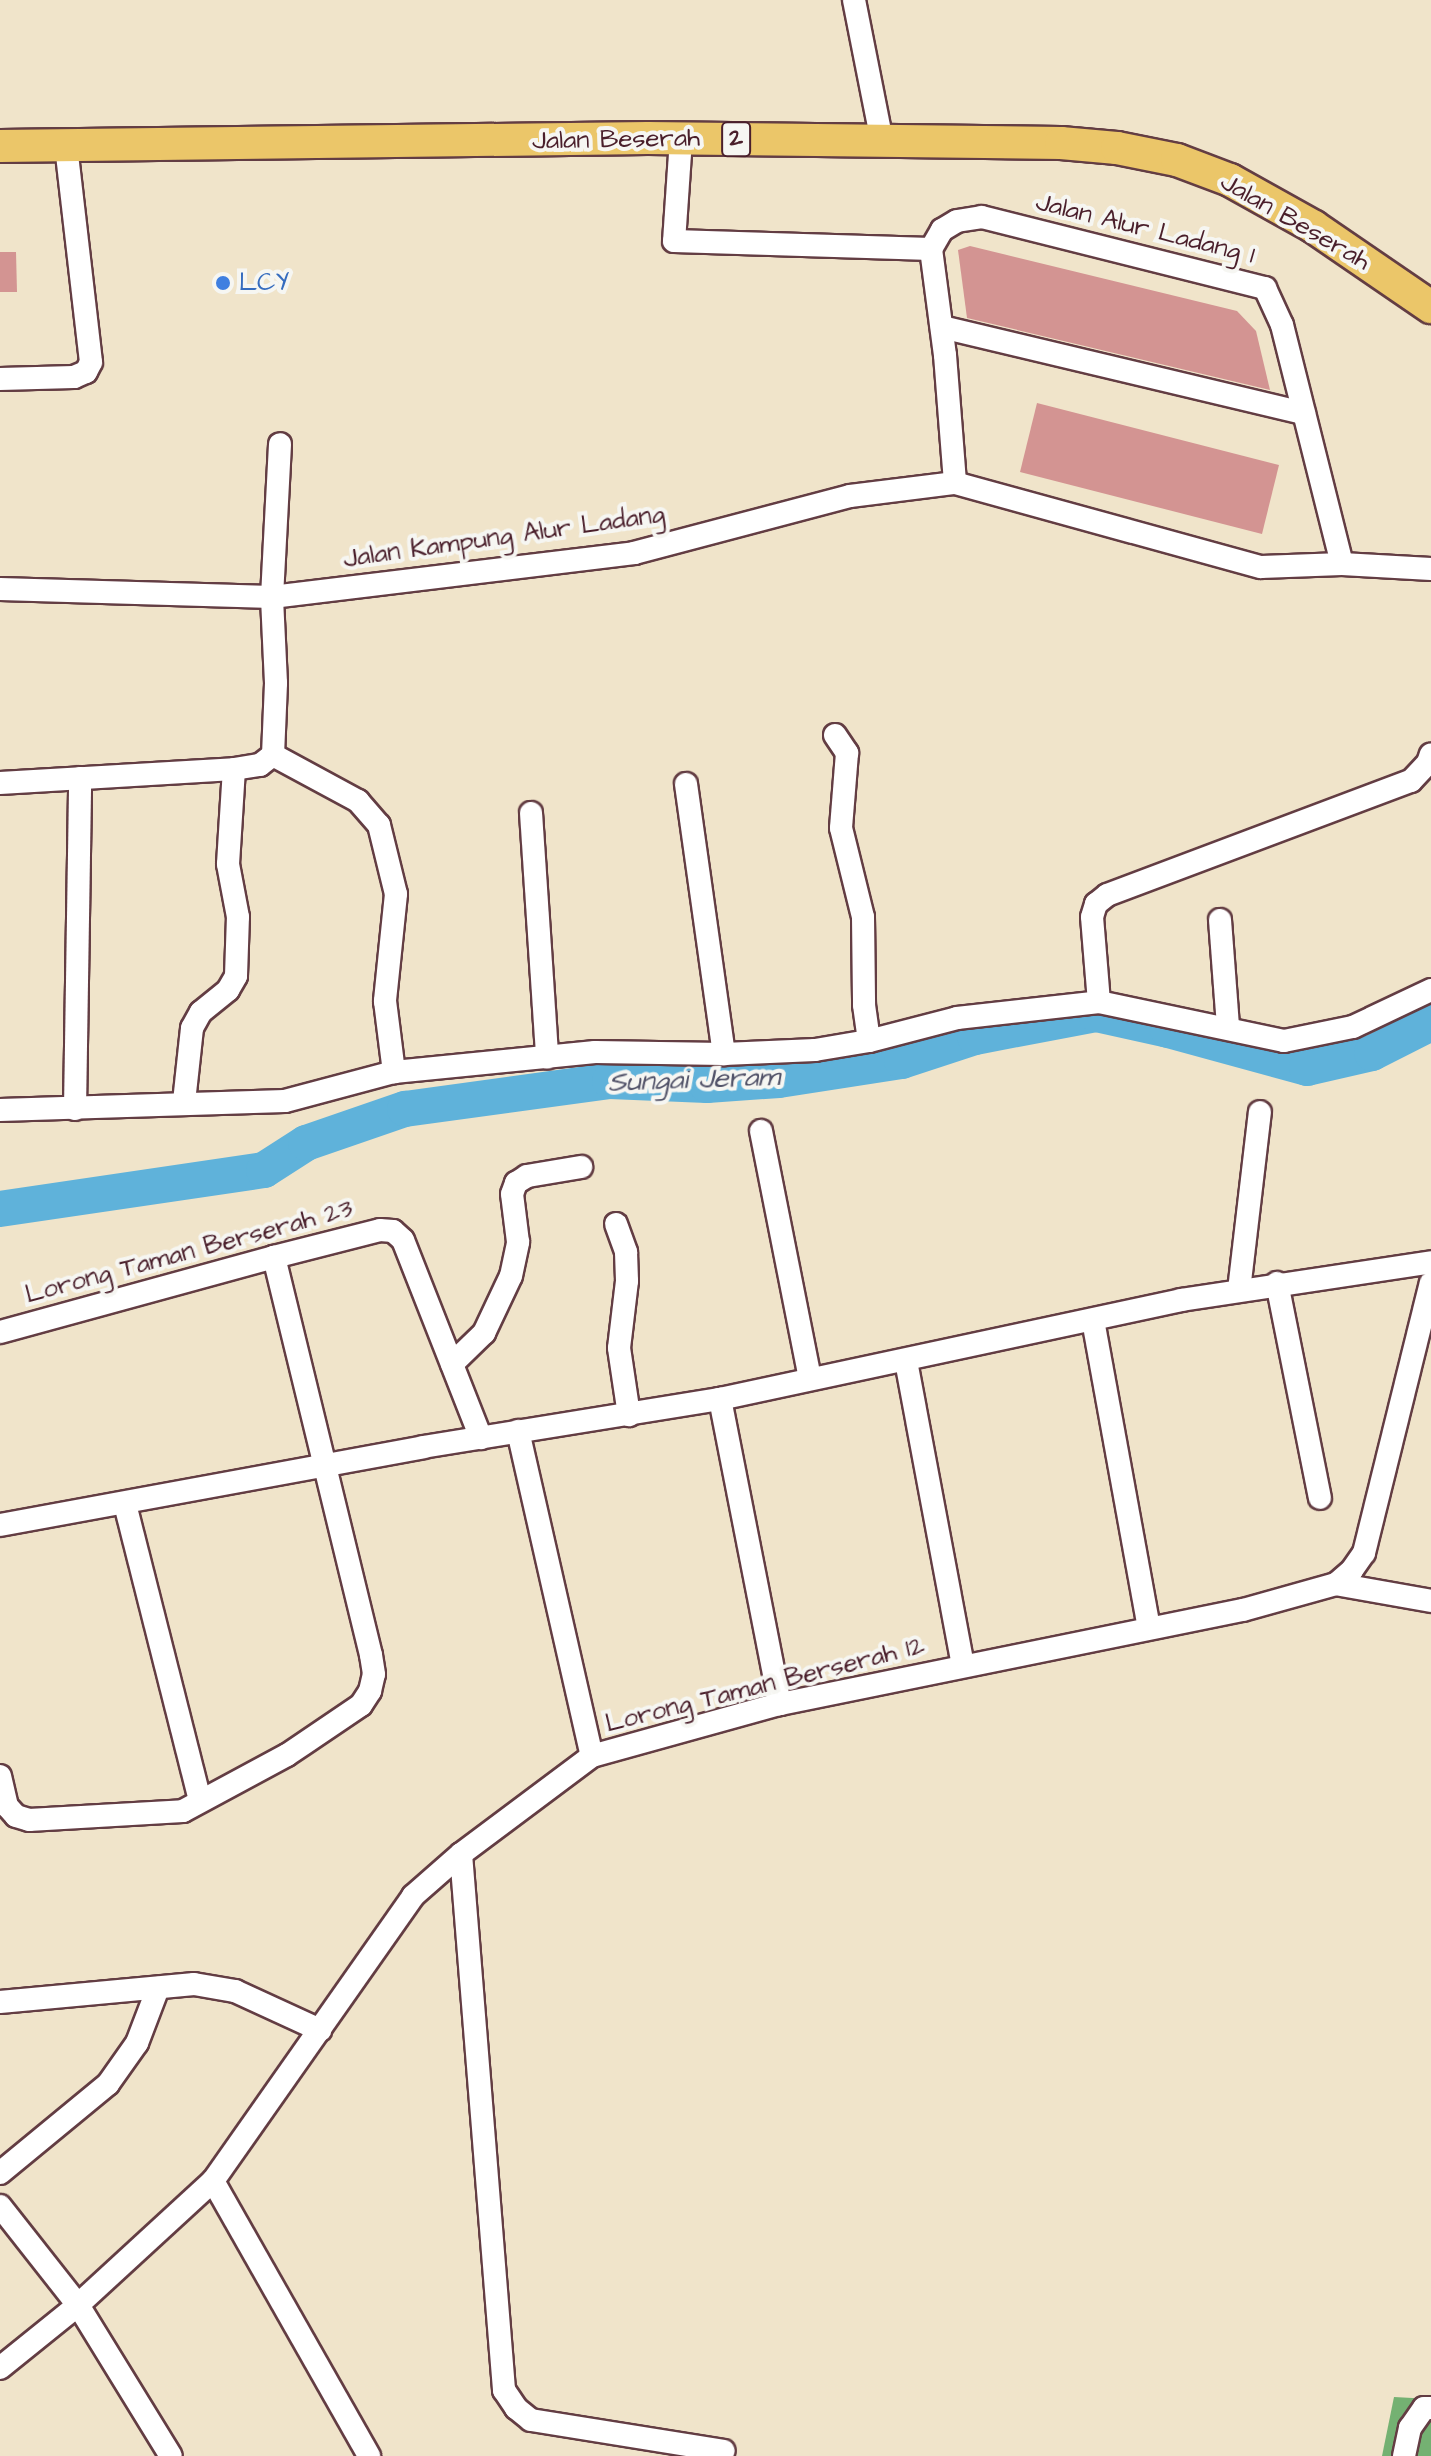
<!DOCTYPE html>
<html>
<head>
<meta charset="utf-8">
<style>
	body { margin:0 }
	#map { position:relative; width:1431px; height:2456px; overflow:hidden; background:#f0e4ca; font-family:"Architects Daughter",sans-serif }
	div>[style] { position:absolute }
	.forest>* { inset:0; background:#74b172 }
	.river>* { height:36px; margin:-18px; padding:0 18px; transform-origin:18px; border-radius:18px; background:#5fb2da }
	.building>* { inset:0; background:#d39492 }
	.roads { filter:drop-shadow(2px 0 #633d43) drop-shadow(-2px 0 #633d43) drop-shadow(0 2px #633d43) drop-shadow(0 -2px #633d43) }
	.minor>* { height:22px; margin:-11px; padding:0 11px; transform-origin:11px; border-radius:11px; background:#fff }
	.highway>* { height:32px; margin:-16px; padding:0 16px; transform-origin:16px; border-radius:16px; background:#ebc669 }
	.dots>* { width:22px; height:22px; translate:-50% -50%; box-sizing:border-box; border:4px solid #f6f6f2; border-radius:50% }
	span { translate:-50% -50%; white-space:nowrap; text-align:center; line-height:1.15; -webkit-text-stroke:8px #f6f6f2; paint-order:stroke }
	.shield-label span { padding:2px 6px; background:#f6f6f2; border:2px solid; border-radius:6px; -webkit-text-stroke-width:0 }
	.shield-label { font-size:24px; color:#4a1f2b; font-weight:700 }
	.street-label { font-size:26px; color:#4a1f2b }
	.shop-label { font-size:26px; color:#366cbe }
	.left { translate:0 -50%; text-align:left }
	.water-label { font-size:28px; color:#515268; font-style:italic }
</style>
</head>
<body>
<div id="map">
	<div class="forest">
		<i style="clip-path:polygon(1394px 2397px,1431px 2399px,1431px 2456px,1382px 2456px)"></i>
	</div>
	<div class="river">
		<i style="left:0;top:1209px;width:267px;rotate:-8.4deg"></i>
		<i style="left:264px;top:1170px;width:50px;rotate:-32.7deg"></i>
		<i style="left:306px;top:1143px;width:105px;rotate:-19deg"></i>
		<i style="left:405px;top:1109px;width:207px;rotate:-7.8deg"></i>
		<i style="left:610px;top:1081px;width:97px;rotate:2.4deg"></i>
		<i style="left:707px;top:1085px;width:72px;rotate:-4deg"></i>
		<i style="left:779px;top:1080px;width:124px;rotate:-8.8deg"></i>
		<i style="left:902px;top:1061px;width:77px;rotate:-18.2deg"></i>
		<i style="left:975px;top:1037px;width:123px;rotate:-10.8deg"></i>
		<i style="left:1096px;top:1014px;width:74px;rotate:12.5deg"></i>
		<i style="left:1168px;top:1030px;width:144px;rotate:15.3deg"></i>
		<i style="left:1307px;top:1068px;width:67px;rotate:-13deg"></i>
		<i style="left:1372px;top:1053px;width:66px;rotate:-27deg"></i>
	</div>
	<div class="building">
		<i style="clip-path:polygon(970px 246px,1237px 311px,1256px 331px,1270px 390px,967px 318px,958px 250px)"></i>
		<i style="clip-path:polygon(0 252px,16px 252px,17px 292px,0 292px)"></i>
		<i style="clip-path:polygon(1037px 403px,1279px 465px,1262px 534px,1020px 472px)"></i>
	</div>
	<div class="roads">
		<div class="minor">
			<i style="left:854px;top:0;width:144px;rotate:78.8deg"></i>
			<i style="left:681px;top:139px;width:102px;rotate:93.9deg"></i>
			<i style="left:674px;top:241px;width:257px;rotate:1.8deg"></i>
			<i style="left:931px;top:249px;width:22px;rotate:-60deg"></i>
			<i style="left:942px;top:230px;width:17px;rotate:-31deg"></i>
			<i style="left:957px;top:221px;width:25px;rotate:-9deg"></i>
			<i style="left:982px;top:217px;width:292px;rotate:14.1deg"></i>
			<i style="left:1265px;top:288px;width:41px;rotate:65.3deg"></i>
			<i style="left:1282px;top:325px;width:246px;rotate:75.9deg"></i>
			<i style="left:931px;top:249px;width:107px;rotate:82.5deg"></i>
			<i style="left:945px;top:355px;width:128px;rotate:85.5deg"></i>
			<i style="left:942px;top:327px;width:372px;rotate:13.4deg"></i>
			<i style="left:0;top:379px;width:74px;rotate:-1.5deg"></i>
			<i style="left:74px;top:377px;width:13px;rotate:-23deg"></i>
			<i style="left:86px;top:372px;width:11px;rotate:-63deg"></i>
			<i style="left:91px;top:362px;width:218px;rotate:-96.6deg"></i>
			<i style="left:0;top:589px;width:272px;rotate:1.7deg"></i>
			<i style="left:272px;top:597px;width:365px;rotate:-6.9deg"></i>
			<i style="left:634px;top:553px;width:223px;rotate:-14.8deg"></i>
			<i style="left:850px;top:496px;width:106px;rotate:-7.1deg"></i>
			<i style="left:955px;top:483px;width:317px;rotate:15.4deg"></i>
			<i style="left:1261px;top:567px;width:81px;rotate:-2.1deg"></i>
			<i style="left:1342px;top:564px;width:89px;rotate:3.2deg"></i>
			<i style="left:835px;top:735px;width:22px;rotate:56deg"></i>
			<i style="left:847px;top:753px;width:75px;rotate:94.6deg"></i>
			<i style="left:841px;top:828px;width:92px;rotate:76.1deg"></i>
			<i style="left:863px;top:917px;width:88px;rotate:89.3deg"></i>
			<i style="left:864px;top:1005px;width:36px;rotate:82deg"></i>
			<i style="left:273px;top:755px;width:97px;rotate:28.4deg"></i>
			<i style="left:358px;top:801px;width:32px;rotate:49deg"></i>
			<i style="left:379px;top:825px;width:71px;rotate:76.2deg"></i>
			<i style="left:396px;top:894px;width:108px;rotate:95.9deg"></i>
			<i style="left:385px;top:1001px;width:72px;rotate:82.8deg"></i>
			<i style="left:0;top:783px;width:234px;rotate:-3.4deg"></i>
			<i style="left:234px;top:769px;width:26px;rotate:-9deg"></i>
			<i style="left:260px;top:765px;width:16px;rotate:-38deg"></i>
			<i style="left:273px;top:755px;width:72px;rotate:-87.6deg"></i>
			<i style="left:276px;top:683px;width:86px;rotate:-92.7deg"></i>
			<i style="left:272px;top:597px;width:153px;rotate:-87deg"></i>
			<i style="left:686px;top:784px;width:273px;rotate:82deg"></i>
			<i style="left:531px;top:813px;width:245px;rotate:86.2deg"></i>
			<i style="left:1220px;top:920px;width:107px;rotate:85.7deg"></i>
			<i style="left:1099px;top:1002px;width:85px;rotate:-94.7deg"></i>
			<i style="left:1092px;top:917px;width:14px;rotate:-73deg"></i>
			<i style="left:1096px;top:904px;width:14px;rotate:-39deg"></i>
			<i style="left:1107px;top:895px;width:325px;rotate:-20.6deg"></i>
			<i style="left:1411px;top:781px;width:25px;rotate:-47deg"></i>
			<i style="left:1428px;top:763px;width:9px;rotate:-72deg"></i>
			<i style="left:184px;top:1102px;width:74px;rotate:-83.8deg"></i>
			<i style="left:192px;top:1028px;width:18px;rotate:-61deg"></i>
			<i style="left:201px;top:1012px;width:35px;rotate:-39deg"></i>
			<i style="left:228px;top:990px;width:16px;rotate:-60deg"></i>
			<i style="left:236px;top:976px;width:59px;rotate:-88.1deg"></i>
			<i style="left:238px;top:917px;width:54px;rotate:-100.7deg"></i>
			<i style="left:228px;top:864px;width:95px;rotate:-86.4deg"></i>
			<i style="left:75px;top:1109px;width:331px;rotate:-89.1deg"></i>
			<i style="left:0;top:1110px;width:285px;rotate:-1.8deg"></i>
			<i style="left:285px;top:1101px;width:113px;rotate:-14.9deg"></i>
			<i style="left:394px;top:1072px;width:202px;rotate:-5.7deg"></i>
			<i style="left:595px;top:1052px;width:129px;rotate:0.9deg"></i>
			<i style="left:724px;top:1054px;width:91px;rotate:-2.5deg"></i>
			<i style="left:815px;top:1050px;width:55px;rotate:-9.5deg"></i>
			<i style="left:869px;top:1041px;width:91px;rotate:-14.6deg"></i>
			<i style="left:957px;top:1018px;width:143px;rotate:-6.4deg"></i>
			<i style="left:1099px;top:1002px;width:189px;rotate:11.9deg"></i>
			<i style="left:1284px;top:1041px;width:70px;rotate:-11.5deg"></i>
			<i style="left:1353px;top:1027px;width:86px;rotate:-25.4deg"></i>
			<i style="left:761px;top:1131px;width:252px;rotate:78.8deg"></i>
			<i style="left:616px;top:1224px;width:30px;rotate:70deg"></i>
			<i style="left:626px;top:1252px;width:29px;rotate:88deg"></i>
			<i style="left:627px;top:1281px;width:67px;rotate:96.8deg"></i>
			<i style="left:619px;top:1348px;width:68px;rotate:81.5deg"></i>
			<i style="left:1277px;top:1283px;width:219px;rotate:78.7deg"></i>
			<i style="left:1239px;top:1290px;width:179px;rotate:-83.3deg"></i>
			<i style="left:1093px;top:1320px;width:313px;rotate:79.7deg"></i>
			<i style="left:0;top:1332px;width:284px;rotate:-15.3deg"></i>
			<i style="left:274px;top:1257px;width:109px;rotate:-14.3deg"></i>
			<i style="left:380px;top:1230px;width:13px;rotate:4deg"></i>
			<i style="left:393px;top:1231px;width:13px;rotate:42deg"></i>
			<i style="left:403px;top:1240px;width:213px;rotate:68.5deg"></i>
			<i style="left:906px;top:1361px;width:310px;rotate:79.4deg"></i>
			<i style="left:452px;top:1364px;width:45px;rotate:-44.1deg"></i>
			<i style="left:484px;top:1333px;width:63px;rotate:-64.7deg"></i>
			<i style="left:511px;top:1276px;width:35px;rotate:-78deg"></i>
			<i style="left:518px;top:1242px;width:48px;rotate:-97.1deg"></i>
			<i style="left:512px;top:1194px;width:12px;rotate:-70deg"></i>
			<i style="left:516px;top:1183px;width:13px;rotate:-32deg"></i>
			<i style="left:527px;top:1176px;width:55px;rotate:-9.5deg"></i>
			<i style="left:720px;top:1399px;width:311px;rotate:78.9deg"></i>
			<i style="left:518px;top:1431px;width:333px;rotate:77.2deg"></i>
			<i style="left:125px;top:1504px;width:306px;rotate:75.8deg"></i>
			<i style="left:0;top:1525px;width:430px;rotate:-10.4deg"></i>
			<i style="left:423px;top:1447px;width:301px;rotate:-9.2deg"></i>
			<i style="left:720px;top:1399px;width:472px;rotate:-12.1deg"></i>
			<i style="left:1181px;top:1300px;width:253px;rotate:-8.6deg"></i>
			<i style="left:1336px;top:1584px;width:97px;rotate:10.1deg"></i>
			<i style="left:0;top:1776px;width:31px;rotate:77deg"></i>
			<i style="left:7px;top:1806px;width:13px;rotate:48deg"></i>
			<i style="left:16px;top:1816px;width:14px;rotate:17deg"></i>
			<i style="left:29px;top:1820px;width:154px;rotate:-3.3deg"></i>
			<i style="left:183px;top:1811px;width:118px;rotate:-28.3deg"></i>
			<i style="left:287px;top:1755px;width:89px;rotate:-34deg"></i>
			<i style="left:361px;top:1705px;width:17px;rotate:-57deg"></i>
			<i style="left:370px;top:1691px;width:17px;rotate:-77deg"></i>
			<i style="left:374px;top:1674px;width:19px;rotate:-99deg"></i>
			<i style="left:371px;top:1655px;width:410px;rotate:-103.7deg"></i>
			<i style="left:461px;top:1854px;width:538px;rotate:85.41deg"></i>
			<i style="left:504px;top:2390px;width:22px;rotate:56deg"></i>
			<i style="left:516px;top:2408px;width:19px;rotate:39deg"></i>
			<i style="left:531px;top:2420px;width:195px;rotate:9.1deg"></i>
			<i style="left:0;top:2002px;width:195px;rotate:-5.3deg"></i>
			<i style="left:194px;top:1984px;width:42px;rotate:9.7deg"></i>
			<i style="left:235px;top:1991px;width:94px;rotate:24.6deg"></i>
			<i style="left:0;top:2173px;width:140px;rotate:-39.5deg"></i>
			<i style="left:108px;top:2084px;width:50px;rotate:-54.7deg"></i>
			<i style="left:137px;top:2043px;width:59px;rotate:-69.1deg"></i>
			<i style="left:213px;top:2181px;width:316px;rotate:60.4deg"></i>
			<i style="left:0;top:2206px;width:126px;rotate:51.8deg"></i>
			<i style="left:78px;top:2305px;width:177px;rotate:58.4deg"></i>
			<i style="left:0;top:2368px;width:100px;rotate:-38.9deg"></i>
			<i style="left:78px;top:2305px;width:183px;rotate:-42.6deg"></i>
			<i style="left:213px;top:2181px;width:348px;rotate:-54.9deg"></i>
			<i style="left:413px;top:1896px;width:64px;rotate:-41.2deg"></i>
			<i style="left:461px;top:1854px;width:164px;rotate:-36.8deg"></i>
			<i style="left:592px;top:1756px;width:195px;rotate:-15.5deg"></i>
			<i style="left:780px;top:1704px;width:472px;rotate:-11.5deg"></i>
			<i style="left:1243px;top:1610px;width:97px;rotate:-15.6deg"></i>
			<i style="left:1336px;top:1584px;width:21px;rotate:-41deg"></i>
			<i style="left:1352px;top:1570px;width:21px;rotate:-55deg"></i>
			<i style="left:1364px;top:1553px;width:278px;rotate:-76.1deg"></i>
			<i style="left:1404px;top:2456px;width:29px;rotate:-78deg"></i>
			<i style="left:1410px;top:2428px;width:24px;rotate:-55deg"></i>
			<i style="left:1424px;top:2408px;width:7px"></i>
		</div>
		<div class="highway">
			<i style="left:0;top:146px;width:648px;rotate:-0.71deg"></i>
			<i style="left:648px;top:138px;width:413px;rotate:0.7deg"></i>
			<i style="left:1061px;top:143px;width:56px;rotate:5.1deg"></i>
			<i style="left:1117px;top:148px;width:61px;rotate:11.3deg"></i>
			<i style="left:1177px;top:160px;width:57px;rotate:20.7deg"></i>
			<i style="left:1230px;top:180px;width:96px;rotate:29.2deg"></i>
			<i style="left:1314px;top:227px;width:142px;rotate:34.4deg"></i>
		</div>
	</div>
	<div class="dots">
		<i style="left:223px;top:283px;background:#3f7fe0"></i>
	</div>
	<div class="shield-label">
		<span style="left:736px;top:139px">2</span>
	</div>
	<div class="street-label">
		<span style="left:616px;top:140px;rotate:-1deg">Jalan Beserah</span>
		<span style="left:1295px;top:222px;rotate:30deg">Jalan Beserah</span>
		<span style="left:1145px;top:229px;rotate:14deg">Jalan Alur Ladang 1</span>
		<span style="left:504px;top:537px;rotate:-8deg">Jalan Kampung Alur Ladang</span>
		<span style="left:189px;top:1252px;rotate:-15deg">Lorong Taman Berserah 23</span>
		<span style="left:765px;top:1685px;rotate:-14deg">Lorong Taman Berserah 12</span>
	</div>
	<div class="shop-label">
		<span class="left" style="left:239px;top:283px">LCY</span>
	</div>
	<div class="water-label">
		<span style="left:694px;top:1080px;rotate:-2deg">Sungai Jeram</span>
	</div>
</div>
</body>
</html>
